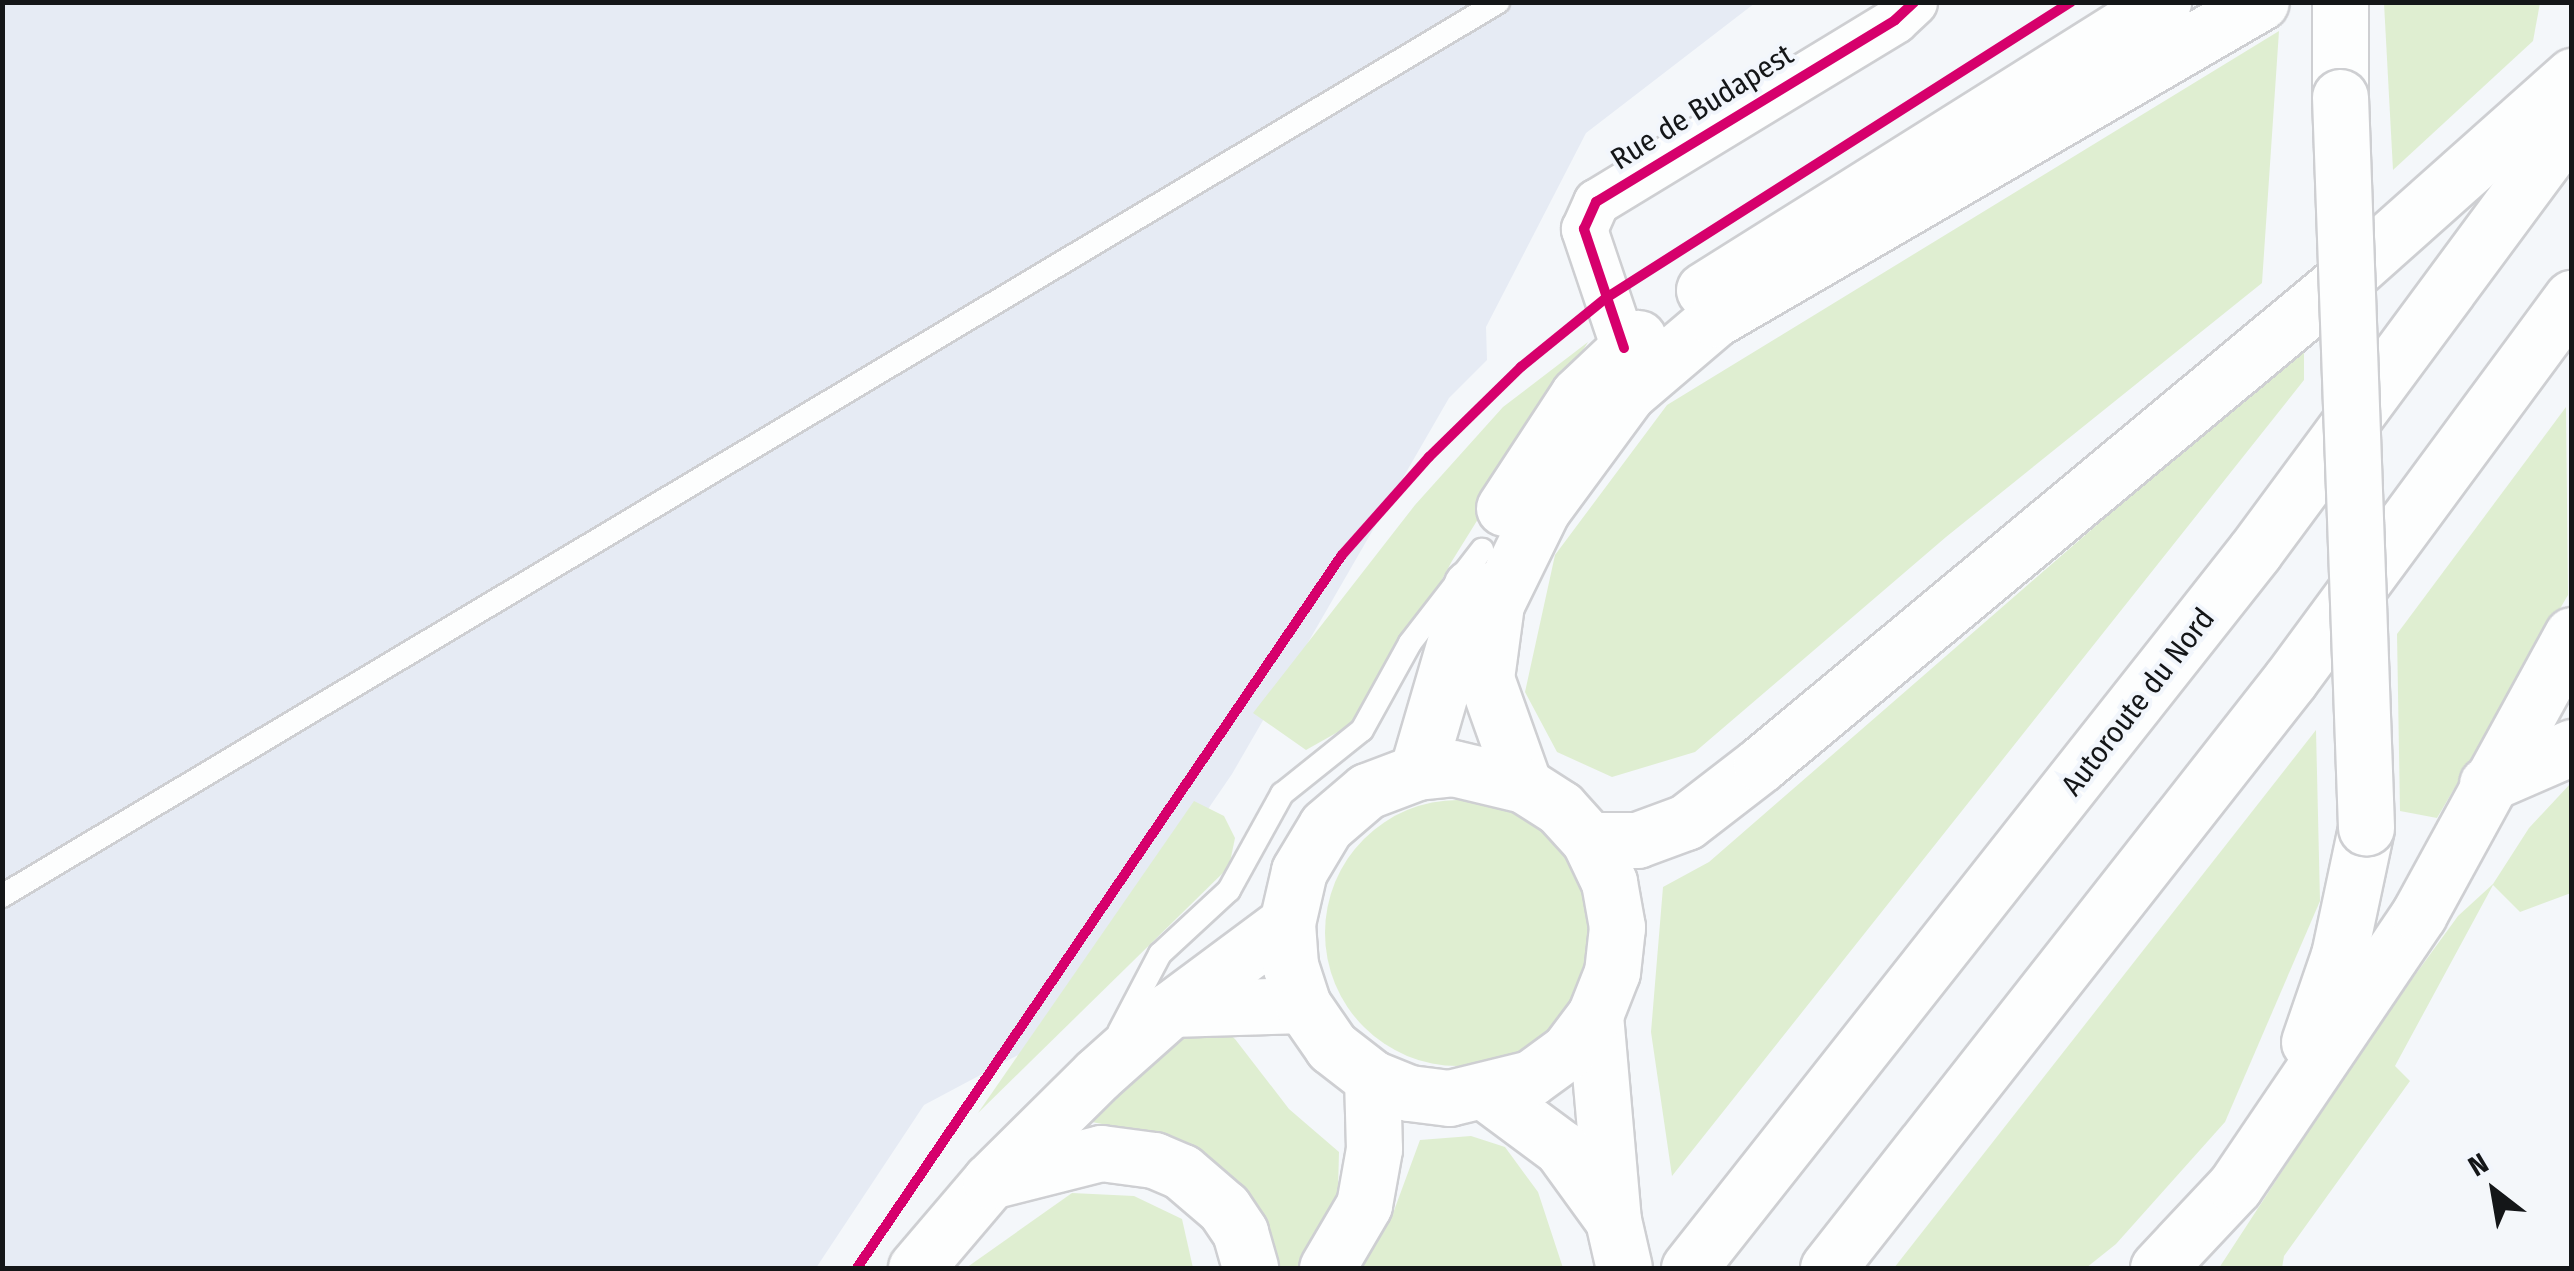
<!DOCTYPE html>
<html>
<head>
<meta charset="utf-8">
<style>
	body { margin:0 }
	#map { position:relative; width:2574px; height:1271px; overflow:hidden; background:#f4f7fa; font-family:"Fira Sans Condensed",sans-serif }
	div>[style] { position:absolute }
	.built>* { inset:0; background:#e6ebf4 }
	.green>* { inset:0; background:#dfeed1 }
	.round { border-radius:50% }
	.roads { filter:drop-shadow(2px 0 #cecfd2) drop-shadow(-2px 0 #cecfd2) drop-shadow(0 2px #cecfd2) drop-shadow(0 -2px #cecfd2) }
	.lane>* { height:22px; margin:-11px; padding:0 11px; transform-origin:11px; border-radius:11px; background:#fdfefe }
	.street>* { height:45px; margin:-22.5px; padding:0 22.5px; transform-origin:22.5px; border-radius:22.5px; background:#fdfefe }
	.primary>* { height:55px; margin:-27.5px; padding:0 27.5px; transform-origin:27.5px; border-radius:27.5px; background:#fdfefe }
	.highway>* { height:55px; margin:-27.5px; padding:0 27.5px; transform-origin:27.5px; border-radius:27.5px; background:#fdfefe }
	.bridges { filter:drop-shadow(2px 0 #cecfd2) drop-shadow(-2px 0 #cecfd2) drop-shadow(0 2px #cecfd2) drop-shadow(0 -2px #cecfd2) }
	.highway-bridge>* { height:55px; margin:-27.5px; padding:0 27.5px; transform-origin:27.5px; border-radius:27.5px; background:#fdfefe }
	.cycleway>* { height:10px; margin:-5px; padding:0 5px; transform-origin:5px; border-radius:5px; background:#d6006c }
	span { translate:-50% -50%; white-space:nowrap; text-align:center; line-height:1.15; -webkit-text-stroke:8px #f2f6fc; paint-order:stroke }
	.street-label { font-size:30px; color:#141618 }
	.frame { position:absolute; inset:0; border:5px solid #141618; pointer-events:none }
	.north { position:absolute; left:2444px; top:1141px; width:100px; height:100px; -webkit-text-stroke:8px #f2f6fc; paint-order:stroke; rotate:329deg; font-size:28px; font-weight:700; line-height:40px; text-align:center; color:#141618 }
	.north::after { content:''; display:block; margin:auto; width:35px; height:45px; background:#141618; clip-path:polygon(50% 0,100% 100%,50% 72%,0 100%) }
</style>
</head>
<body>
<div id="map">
	<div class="built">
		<i style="clip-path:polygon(2px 3px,1755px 3px,1586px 133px,1486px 327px,1487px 360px,1449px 398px,1232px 774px,1052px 1037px,924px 1105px,816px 1268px,3px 1268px)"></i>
	</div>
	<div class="green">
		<i style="clip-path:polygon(2384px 3px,2540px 3px,2533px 41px,2393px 170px)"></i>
		<i style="clip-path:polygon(2279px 31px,2262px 283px,1946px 537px,1695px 752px,1612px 777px,1557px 752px,1525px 692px,1555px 555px,1667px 405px)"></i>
		<i style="clip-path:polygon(1588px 342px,1452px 561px,1368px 715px,1306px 750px,1253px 713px,1415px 505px,1503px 407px)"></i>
		<i style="clip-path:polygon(2304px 345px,2304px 380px,1672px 1176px,1651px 1032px,1663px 887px,1709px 862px)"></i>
		<i style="clip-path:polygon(2566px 407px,2568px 595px,2437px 818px,2400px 811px,2397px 634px)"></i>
		<i style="clip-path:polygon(2316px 730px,2320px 901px,2225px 1122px,2116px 1244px,2086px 1268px,1894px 1268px)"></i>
		<i style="clip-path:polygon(2571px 783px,2571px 893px,2520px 912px,2493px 885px,2395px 1066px,2410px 1081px,2284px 1256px,2282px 1268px,2219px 1268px,2367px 1041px,2458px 916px,2493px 884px,2529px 828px)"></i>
		<i class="round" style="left:1325px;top:800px;width:266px;height:266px"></i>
		<i style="clip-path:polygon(1194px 801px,1224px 816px,1235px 838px,1229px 867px,978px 1113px)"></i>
		<i style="clip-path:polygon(1212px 1020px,1235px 1039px,1289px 1109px,1339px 1152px,1338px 1190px,1313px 1268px,1267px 1268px,1254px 1224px,1215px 1164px,1152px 1134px,1087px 1121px,1173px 1039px)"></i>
		<i style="clip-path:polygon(1471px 1136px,1505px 1147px,1538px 1192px,1563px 1268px,1362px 1268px,1392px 1216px,1420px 1140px)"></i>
		<i style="clip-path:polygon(1072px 1193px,1134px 1196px,1182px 1219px,1193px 1268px,966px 1268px)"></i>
	</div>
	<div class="roads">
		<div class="lane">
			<i style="left:2px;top:896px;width:1743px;rotate:-30.86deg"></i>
			<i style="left:1119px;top:1032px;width:88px;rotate:-62.3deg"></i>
			<i style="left:1160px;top:954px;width:94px;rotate:-42.8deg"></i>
			<i style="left:1229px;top:890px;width:110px;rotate:-61.1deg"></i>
			<i style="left:1282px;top:794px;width:102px;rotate:-38.7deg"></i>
			<i style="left:1362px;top:730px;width:99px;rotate:-61.1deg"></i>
			<i style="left:1410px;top:643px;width:118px;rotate:-52.3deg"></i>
		</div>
		<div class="street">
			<i style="left:1624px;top:348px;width:126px;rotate:-108.6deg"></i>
			<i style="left:1584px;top:229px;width:30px;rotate:-66deg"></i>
			<i style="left:1596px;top:202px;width:350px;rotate:-31.3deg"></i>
			<i style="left:1895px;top:20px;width:26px;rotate:-43deg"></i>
		</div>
		<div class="primary">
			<i style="left:1704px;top:290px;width:542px;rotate:-32.11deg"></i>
			<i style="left:1504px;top:508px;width:135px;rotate:-56.8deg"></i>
			<i style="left:1578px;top:395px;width:83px;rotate:-43.5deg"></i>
			<i style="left:1417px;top:772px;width:193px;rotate:-73.7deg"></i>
			<i style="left:1524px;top:785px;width:114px;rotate:-109.6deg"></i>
			<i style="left:1486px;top:678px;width:75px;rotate:-82.3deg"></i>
			<i style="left:1496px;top:604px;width:105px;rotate:-63.9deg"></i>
			<i style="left:1542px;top:510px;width:145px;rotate:-53.7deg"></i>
			<i style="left:1628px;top:393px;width:114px;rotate:-40.4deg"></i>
			<i style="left:1715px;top:319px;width:631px;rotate:-30.14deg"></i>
			<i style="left:1171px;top:1009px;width:132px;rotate:-1.7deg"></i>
			<i style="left:1595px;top:1015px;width:206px;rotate:85deg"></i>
			<i style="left:1613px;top:1220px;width:49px;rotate:77.1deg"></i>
			<i style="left:1488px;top:1094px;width:91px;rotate:36.5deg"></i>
			<i style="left:1561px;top:1148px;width:85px;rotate:54.1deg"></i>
			<i style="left:916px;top:1268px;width:114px;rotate:-49.6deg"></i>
			<i style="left:990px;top:1181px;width:151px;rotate:-44.7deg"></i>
			<i style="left:1097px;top:1075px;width:99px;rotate:-41.7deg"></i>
			<i style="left:1171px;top:1009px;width:144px;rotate:-36.6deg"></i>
			<i style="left:1287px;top:923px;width:53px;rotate:-77deg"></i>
			<i style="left:1299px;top:871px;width:52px;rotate:-59deg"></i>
			<i style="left:1326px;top:826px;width:54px;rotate:-40.5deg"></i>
			<i style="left:1367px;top:791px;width:53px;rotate:-20.8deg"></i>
			<i style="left:1417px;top:772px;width:36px;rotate:-6deg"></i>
			<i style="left:1453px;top:768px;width:73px;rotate:13.5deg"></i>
			<i style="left:1524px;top:785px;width:43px;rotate:32.6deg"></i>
			<i style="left:1560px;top:808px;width:43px;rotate:47.8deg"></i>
			<i style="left:1589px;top:840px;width:47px;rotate:64.5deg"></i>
			<i style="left:1609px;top:882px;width:46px;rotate:79.9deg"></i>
			<i style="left:1617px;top:927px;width:45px;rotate:96.3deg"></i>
			<i style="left:1612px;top:972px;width:46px;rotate:111.6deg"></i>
			<i style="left:1595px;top:1015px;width:45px;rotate:126.9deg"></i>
			<i style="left:1568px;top:1051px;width:46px;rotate:143.9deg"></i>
			<i style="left:1531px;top:1078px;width:84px;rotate:166.3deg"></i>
			<i style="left:1449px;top:1098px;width:40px;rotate:-172.9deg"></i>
			<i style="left:1409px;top:1093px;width:40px;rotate:-158deg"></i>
			<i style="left:1372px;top:1078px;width:51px;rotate:-142.2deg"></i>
			<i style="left:1332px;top:1047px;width:51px;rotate:-124.6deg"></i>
			<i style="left:1303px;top:1005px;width:42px;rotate:-108deg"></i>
			<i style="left:1290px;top:965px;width:42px;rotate:-94.1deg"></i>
		</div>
		<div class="highway">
			<i style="left:2340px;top:97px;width:95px;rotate:-90deg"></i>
			<i style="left:2487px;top:784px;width:93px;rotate:-23.5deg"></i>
			<i style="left:1589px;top:840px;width:48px"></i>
			<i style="left:1637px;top:840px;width:52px;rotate:-20.2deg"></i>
			<i style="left:1686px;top:822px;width:95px;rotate:-37.7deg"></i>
			<i style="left:1761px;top:764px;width:754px;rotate:-39.73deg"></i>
			<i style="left:2341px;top:282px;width:310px;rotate:-41.7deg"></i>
			<i style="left:2309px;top:1042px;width:92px;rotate:-71deg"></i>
			<i style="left:2339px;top:955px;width:130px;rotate:-78deg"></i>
			<i style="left:990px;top:1181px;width:114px;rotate:-14.2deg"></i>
			<i style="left:1101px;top:1153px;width:53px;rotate:7.5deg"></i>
			<i style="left:1154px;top:1160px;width:30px;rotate:23deg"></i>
			<i style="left:1182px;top:1172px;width:55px;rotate:40.6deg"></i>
			<i style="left:1224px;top:1208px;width:29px;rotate:56deg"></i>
			<i style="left:1240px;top:1232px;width:37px;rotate:74deg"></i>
			<i style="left:1327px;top:1268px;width:73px;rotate:-59.6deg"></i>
			<i style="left:1364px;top:1205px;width:57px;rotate:-79.9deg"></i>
			<i style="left:1374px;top:1149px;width:71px;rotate:-91.6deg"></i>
			<i style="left:1689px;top:1268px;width:913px;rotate:-51.71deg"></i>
			<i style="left:2255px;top:551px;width:533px;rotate:-53.54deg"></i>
			<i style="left:1828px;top:1268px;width:748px;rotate:-51.84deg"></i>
			<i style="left:2290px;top:680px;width:475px;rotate:-53.6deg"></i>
			<i style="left:2158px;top:1268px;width:112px;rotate:-46.8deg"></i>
			<i style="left:2235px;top:1186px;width:328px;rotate:-55.9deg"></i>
			<i style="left:2419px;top:914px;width:318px;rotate:-61.3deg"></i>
		</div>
	</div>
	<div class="bridges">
		<div class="highway-bridge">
			<i style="left:2340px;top:97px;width:731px;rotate:87.96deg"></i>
		</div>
	</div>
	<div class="cycleway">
		<i style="left:1624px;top:348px;width:126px;rotate:-108.6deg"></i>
		<i style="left:1584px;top:229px;width:30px;rotate:-66deg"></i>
		<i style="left:1596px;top:202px;width:350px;rotate:-31.3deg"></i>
		<i style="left:1895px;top:20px;width:26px;rotate:-43deg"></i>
		<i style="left:857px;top:1268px;width:862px;rotate:-55.78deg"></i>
		<i style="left:1342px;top:555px;width:131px;rotate:-48.4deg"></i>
		<i style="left:1429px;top:457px;width:129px;rotate:-44.4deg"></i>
		<i style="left:1521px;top:367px;width:109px;rotate:-39.1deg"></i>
		<i style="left:1606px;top:298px;width:551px;rotate:-32.48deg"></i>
	</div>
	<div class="street-label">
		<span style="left:1702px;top:107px;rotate:-32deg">Rue de Budapest</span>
		<span style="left:2138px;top:702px;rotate:-52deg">Autoroute du Nord</span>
	</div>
	<div class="frame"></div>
	<div class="north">N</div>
</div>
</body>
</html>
